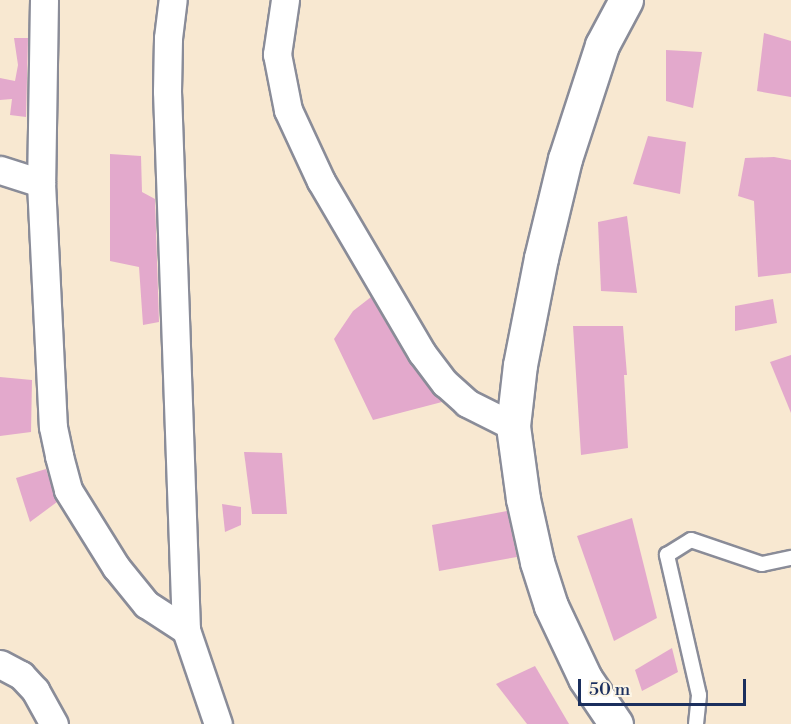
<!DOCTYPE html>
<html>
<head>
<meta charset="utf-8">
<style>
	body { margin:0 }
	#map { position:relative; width:791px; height:724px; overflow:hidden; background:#f8e8d1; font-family:"Libre Bodoni",serif }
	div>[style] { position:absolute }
	.building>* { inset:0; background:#e3a9cc }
	.roads { filter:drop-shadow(2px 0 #8a8c98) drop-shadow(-2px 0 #8a8c98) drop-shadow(0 2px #8a8c98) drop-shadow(0 -2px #8a8c98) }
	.lane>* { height:14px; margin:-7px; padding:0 7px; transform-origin:7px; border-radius:7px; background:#fff }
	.street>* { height:27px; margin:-13.5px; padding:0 13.5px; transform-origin:13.5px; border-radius:13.5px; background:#fff }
	.secondary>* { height:33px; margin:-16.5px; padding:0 16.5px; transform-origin:16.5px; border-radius:16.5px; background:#fff }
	span { translate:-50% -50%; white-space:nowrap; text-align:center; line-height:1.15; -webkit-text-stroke:5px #fcf5e5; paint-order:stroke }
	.scale { position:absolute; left:578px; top:679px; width:168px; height:27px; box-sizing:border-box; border:3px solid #1b2f5e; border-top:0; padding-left:8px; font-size:18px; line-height:21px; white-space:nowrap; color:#1b2f5e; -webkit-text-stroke:4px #fcf5e5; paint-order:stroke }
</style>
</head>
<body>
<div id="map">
	<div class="building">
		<i style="clip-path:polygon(764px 33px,791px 41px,791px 97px,757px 91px)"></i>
		<i style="clip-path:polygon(14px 38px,28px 38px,26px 117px,10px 115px,12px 99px,0 100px,0 78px,15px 81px,18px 65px)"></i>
		<i style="clip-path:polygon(666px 50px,702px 52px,693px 108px,666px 101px)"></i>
		<i style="clip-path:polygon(648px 136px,686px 142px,680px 194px,633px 184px)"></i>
		<i style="clip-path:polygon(110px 154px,141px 156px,142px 192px,155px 199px,159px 322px,143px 325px,139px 267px,110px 261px)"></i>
		<i style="clip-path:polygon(774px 157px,791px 160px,791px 273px,758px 277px,754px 201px,738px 196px,745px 158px)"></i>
		<i style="clip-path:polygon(627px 216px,637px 293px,601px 291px,598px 222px)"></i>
		<i style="clip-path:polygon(371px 297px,409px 362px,442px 402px,373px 420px,334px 339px,353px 311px)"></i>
		<i style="clip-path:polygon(773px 299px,777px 323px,735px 331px,735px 306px)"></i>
		<i style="clip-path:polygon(573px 326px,623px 326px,627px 375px,624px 375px,628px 448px,581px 455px)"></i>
		<i style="clip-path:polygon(791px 355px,791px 413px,770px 362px)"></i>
		<i style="clip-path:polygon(0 377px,32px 380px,31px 432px,0 436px)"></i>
		<i style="clip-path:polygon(244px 452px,282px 453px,287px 514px,252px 514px)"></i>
		<i style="clip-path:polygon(46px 469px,57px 502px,30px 522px,16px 478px)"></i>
		<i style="clip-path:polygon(222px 504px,241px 507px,241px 525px,225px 532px)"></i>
		<i style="clip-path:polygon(507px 511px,517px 557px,439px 571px,432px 525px)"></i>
		<i style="clip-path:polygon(632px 518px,657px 618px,614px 641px,577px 536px)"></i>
		<i style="clip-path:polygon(672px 648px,678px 672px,642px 691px,635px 670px)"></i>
		<i style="clip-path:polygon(535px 666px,569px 724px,527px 724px,496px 684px)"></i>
	</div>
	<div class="roads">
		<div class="lane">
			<i style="left:696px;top:724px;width:29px;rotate:-84deg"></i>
			<i style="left:699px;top:695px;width:144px;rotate:-102.9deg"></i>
			<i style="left:667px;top:555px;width:28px;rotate:-32deg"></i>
			<i style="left:691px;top:540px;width:75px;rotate:18.7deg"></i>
			<i style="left:762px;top:564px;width:30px;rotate:-12deg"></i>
		</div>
		<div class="street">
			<i style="left:44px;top:0;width:183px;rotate:90.9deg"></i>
			<i style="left:41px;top:183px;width:244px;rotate:87.2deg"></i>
			<i style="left:53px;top:427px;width:30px;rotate:78deg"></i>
			<i style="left:59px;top:456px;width:35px;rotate:75deg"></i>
			<i style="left:68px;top:490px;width:91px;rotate:58.1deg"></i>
			<i style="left:116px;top:567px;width:48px;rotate:51deg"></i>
			<i style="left:146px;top:604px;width:48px;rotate:33deg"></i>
			<i style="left:186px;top:630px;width:539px;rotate:-92.02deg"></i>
			<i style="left:167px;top:91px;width:53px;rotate:-88.9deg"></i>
			<i style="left:168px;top:38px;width:38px;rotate:-83deg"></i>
			<i style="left:285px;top:0;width:55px;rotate:98.4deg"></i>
			<i style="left:277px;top:54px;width:57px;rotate:78.9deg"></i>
			<i style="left:288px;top:110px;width:78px;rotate:65.1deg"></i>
			<i style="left:321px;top:181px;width:199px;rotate:59.6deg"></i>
			<i style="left:422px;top:353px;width:38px;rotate:53deg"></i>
			<i style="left:445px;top:383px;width:30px;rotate:42deg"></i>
			<i style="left:467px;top:403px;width:51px;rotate:26.6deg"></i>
			<i style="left:0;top:170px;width:43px;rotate:17.6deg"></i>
			<i style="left:186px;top:630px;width:99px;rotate:71.2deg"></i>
			<i style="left:0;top:664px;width:24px;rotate:28deg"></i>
			<i style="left:21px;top:675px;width:21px;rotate:47deg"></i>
			<i style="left:35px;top:690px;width:39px;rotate:61deg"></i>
		</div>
		<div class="secondary">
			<i style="left:616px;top:724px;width:55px;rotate:-124deg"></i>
			<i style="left:585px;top:678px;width:80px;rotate:-115.3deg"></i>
			<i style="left:551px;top:606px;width:46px;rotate:-107.7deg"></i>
			<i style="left:537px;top:562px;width:65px;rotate:-102.5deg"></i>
			<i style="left:523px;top:499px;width:74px;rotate:-97.8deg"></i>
			<i style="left:513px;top:426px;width:61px;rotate:-83.5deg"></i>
			<i style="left:520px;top:365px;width:109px;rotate:-78.9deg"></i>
			<i style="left:541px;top:258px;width:102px;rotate:-76.4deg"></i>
			<i style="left:565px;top:159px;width:120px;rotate:-72deg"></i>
			<i style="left:602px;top:45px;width:51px;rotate:-61.9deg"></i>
		</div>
	</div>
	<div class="scale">50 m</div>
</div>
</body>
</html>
